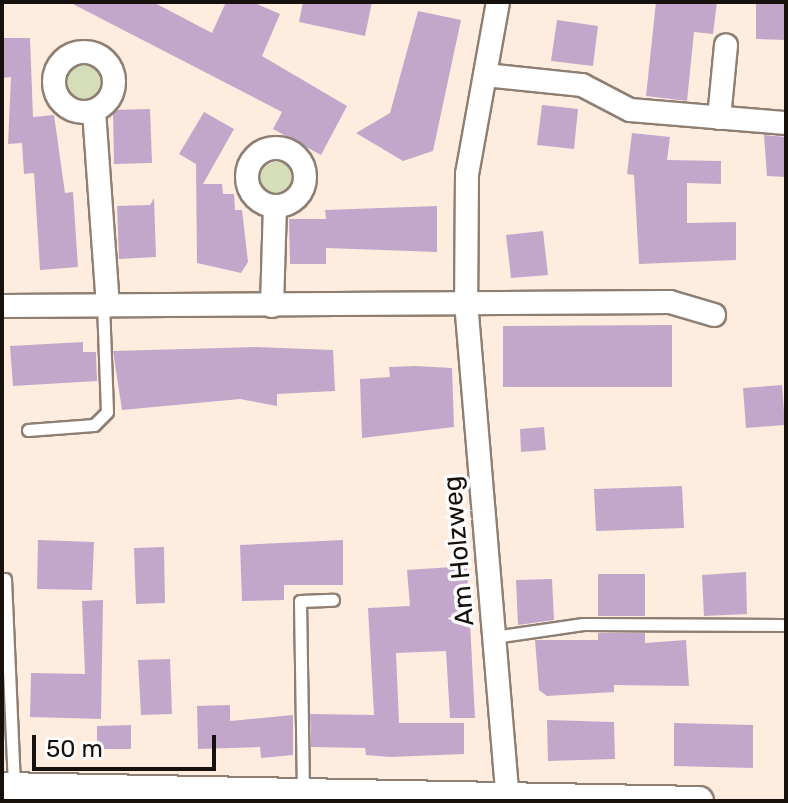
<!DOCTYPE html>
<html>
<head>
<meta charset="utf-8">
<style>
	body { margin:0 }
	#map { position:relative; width:788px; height:803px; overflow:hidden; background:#feecdf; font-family:Rubik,sans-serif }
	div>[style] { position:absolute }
	.green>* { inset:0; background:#d6ddb9 }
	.round { border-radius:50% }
	.building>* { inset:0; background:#c3a7cb }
	.roads { filter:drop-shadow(2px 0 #8f7f73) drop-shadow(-2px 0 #8f7f73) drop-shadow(0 2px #8f7f73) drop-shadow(0 -2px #8f7f73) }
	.service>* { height:11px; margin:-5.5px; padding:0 5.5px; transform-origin:5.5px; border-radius:5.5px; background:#fff }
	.minor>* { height:22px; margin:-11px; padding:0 11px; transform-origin:11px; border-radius:11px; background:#fff }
	.minor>.ring { margin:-11px; padding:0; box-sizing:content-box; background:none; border:22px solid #fff; border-radius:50% }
	.tertiary>* { height:28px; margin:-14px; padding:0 14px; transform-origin:14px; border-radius:14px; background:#fff }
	span { translate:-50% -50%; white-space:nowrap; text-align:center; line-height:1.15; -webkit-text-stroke:7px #fdfdfd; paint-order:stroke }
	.street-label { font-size:26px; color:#17110d }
	.frame { position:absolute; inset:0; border:4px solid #17110d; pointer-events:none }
	.scale { position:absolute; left:32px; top:735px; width:184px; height:36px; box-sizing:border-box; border:4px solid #17110d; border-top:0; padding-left:10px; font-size:24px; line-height:28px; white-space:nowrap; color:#17110d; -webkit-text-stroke:6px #fdfdfd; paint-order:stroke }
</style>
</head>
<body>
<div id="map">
	<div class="green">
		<i class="round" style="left:67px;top:65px;width:34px;height:34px"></i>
		<i class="round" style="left:260px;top:162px;width:34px;height:34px"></i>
	</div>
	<div class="building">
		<i style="clip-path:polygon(69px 2px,153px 2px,212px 33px,226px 2px,252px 2px,280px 14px,262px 56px,347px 106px,321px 155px,273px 129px,282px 112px)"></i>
		<i style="clip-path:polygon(303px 2px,372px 2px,365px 36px,299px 22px)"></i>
		<i style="clip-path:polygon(656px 2px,717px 2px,713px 34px,694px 32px,687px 101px,646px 96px)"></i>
		<i style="clip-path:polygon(756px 2px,786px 2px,786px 40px,756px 39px)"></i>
		<i style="clip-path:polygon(418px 11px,461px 20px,433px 151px,403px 161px,356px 133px,390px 113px)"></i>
		<i style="clip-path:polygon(557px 20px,598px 26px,593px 66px,551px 61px)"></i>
		<i style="clip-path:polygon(2px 38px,30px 38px,33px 117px,54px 115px,65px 193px,73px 192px,78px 267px,40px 270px,34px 173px,24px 174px,22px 143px,8px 144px,11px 77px,2px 78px)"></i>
		<i style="clip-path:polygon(542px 105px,578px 109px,574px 149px,537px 145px)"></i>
		<i style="clip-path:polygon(150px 109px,152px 163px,114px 164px,113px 110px)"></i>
		<i style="clip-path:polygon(204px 112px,234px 129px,203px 184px,222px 184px,223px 194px,234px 194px,235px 210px,242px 210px,248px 262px,241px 273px,197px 263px,196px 164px,179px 154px)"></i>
		<i style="clip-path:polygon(632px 133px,670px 137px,667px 160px,721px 161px,721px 184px,687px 183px,687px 223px,736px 222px,736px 260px,639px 264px,634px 175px,627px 174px)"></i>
		<i style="clip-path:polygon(764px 135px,786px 137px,786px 177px,767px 176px)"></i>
		<i style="clip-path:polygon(154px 198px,156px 257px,119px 259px,117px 206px,150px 205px)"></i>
		<i style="clip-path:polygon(437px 206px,437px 252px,326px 248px,326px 264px,290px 264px,289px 219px,326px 219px,325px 210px)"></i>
		<i style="clip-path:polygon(543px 231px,548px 275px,511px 278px,506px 235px)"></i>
		<i style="clip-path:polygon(672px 325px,672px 387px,503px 387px,503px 326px)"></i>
		<i style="clip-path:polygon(83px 342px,83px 352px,96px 352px,97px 381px,13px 386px,10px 346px)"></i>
		<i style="clip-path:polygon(256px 347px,333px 350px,335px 391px,277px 394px,277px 406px,240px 399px,122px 410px,113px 351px)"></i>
		<i style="clip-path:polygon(415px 366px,452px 368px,454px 427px,362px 438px,360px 379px,390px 377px,389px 367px)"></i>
		<i style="clip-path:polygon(782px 385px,785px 425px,746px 428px,743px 388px)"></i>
		<i style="clip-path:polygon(544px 427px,546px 450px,521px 452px,520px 429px)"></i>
		<i style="clip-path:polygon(682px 486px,684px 528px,596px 531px,594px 489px)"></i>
		<i style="clip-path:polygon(38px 540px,94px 542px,92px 590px,37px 589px)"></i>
		<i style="clip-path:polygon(343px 540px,343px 585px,284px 585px,284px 600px,242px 601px,240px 545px)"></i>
		<i style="clip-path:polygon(164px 547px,165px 603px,136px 604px,134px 548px)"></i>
		<i style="clip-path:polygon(467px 566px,475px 718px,450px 718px,446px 651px,396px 653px,399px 723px,464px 723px,464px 754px,390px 757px,366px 755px,365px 748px,311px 747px,310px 714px,374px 715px,368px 608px,410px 606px,407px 570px)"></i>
		<i style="clip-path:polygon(746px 572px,747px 614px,704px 616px,702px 575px)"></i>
		<i style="clip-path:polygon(598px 574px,645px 574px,645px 616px,598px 616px)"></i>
		<i style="clip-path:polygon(552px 579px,554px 620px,518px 625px,516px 580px)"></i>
		<i style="clip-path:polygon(103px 600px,101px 719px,30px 717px,31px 673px,85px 674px,82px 601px)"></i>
		<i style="clip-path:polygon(598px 633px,645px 633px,645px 643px,686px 640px,689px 686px,614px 685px,614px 692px,547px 696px,539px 690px,535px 640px,598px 640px)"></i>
		<i style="clip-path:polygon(170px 659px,172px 714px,141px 715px,138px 660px)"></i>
		<i style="clip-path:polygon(230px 705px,230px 721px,293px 715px,293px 755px,261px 758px,260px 747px,198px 749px,197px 706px)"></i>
		<i style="clip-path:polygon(547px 720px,614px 722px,615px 759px,548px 761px)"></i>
		<i style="clip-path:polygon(674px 723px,753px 725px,753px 768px,674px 766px)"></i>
		<i style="clip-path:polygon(131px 725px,131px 749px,97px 749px,97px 726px)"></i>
	</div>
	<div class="roads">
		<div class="service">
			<i style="left:28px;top:430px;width:66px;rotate:-4.3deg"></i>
			<i style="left:94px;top:425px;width:18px;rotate:-45deg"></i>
			<i style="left:107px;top:412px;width:107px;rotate:-92.1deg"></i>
			<i style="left:5px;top:579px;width:207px;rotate:87.5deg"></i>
			<i style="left:494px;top:637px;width:90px;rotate:-8.3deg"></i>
			<i style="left:583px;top:624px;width:199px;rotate:0.3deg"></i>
			<i style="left:303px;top:792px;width:191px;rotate:-90.9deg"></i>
			<i style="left:300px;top:601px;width:33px;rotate:-2deg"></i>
		</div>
		<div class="minor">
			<i style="left:498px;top:2px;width:175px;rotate:100.2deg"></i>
			<i style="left:467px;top:174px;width:128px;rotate:90.4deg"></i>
			<i style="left:466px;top:302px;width:494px;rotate:85.2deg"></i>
			<i class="ring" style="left:54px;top:52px;width:38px;height:38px"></i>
			<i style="left:485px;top:75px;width:98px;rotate:5.9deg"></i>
			<i style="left:582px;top:85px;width:54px;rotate:27.5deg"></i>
			<i style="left:630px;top:110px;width:157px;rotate:4.8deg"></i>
			<i style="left:94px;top:111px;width:195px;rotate:85.9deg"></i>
			<i style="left:719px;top:118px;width:73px;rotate:-84.5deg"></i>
			<i class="ring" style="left:247px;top:148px;width:36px;height:36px"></i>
			<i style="left:2px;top:306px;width:668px;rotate:-0.34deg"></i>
			<i style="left:670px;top:302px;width:46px;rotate:16.5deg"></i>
			<i style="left:272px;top:306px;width:99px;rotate:-88.3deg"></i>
		</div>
		<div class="tertiary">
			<i style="left:2px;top:787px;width:697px;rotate:1.15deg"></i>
		</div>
	</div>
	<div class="street-label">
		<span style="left:459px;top:551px;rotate:-95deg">Am Holzweg</span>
	</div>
	<div class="frame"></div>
	<div class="scale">50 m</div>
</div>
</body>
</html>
